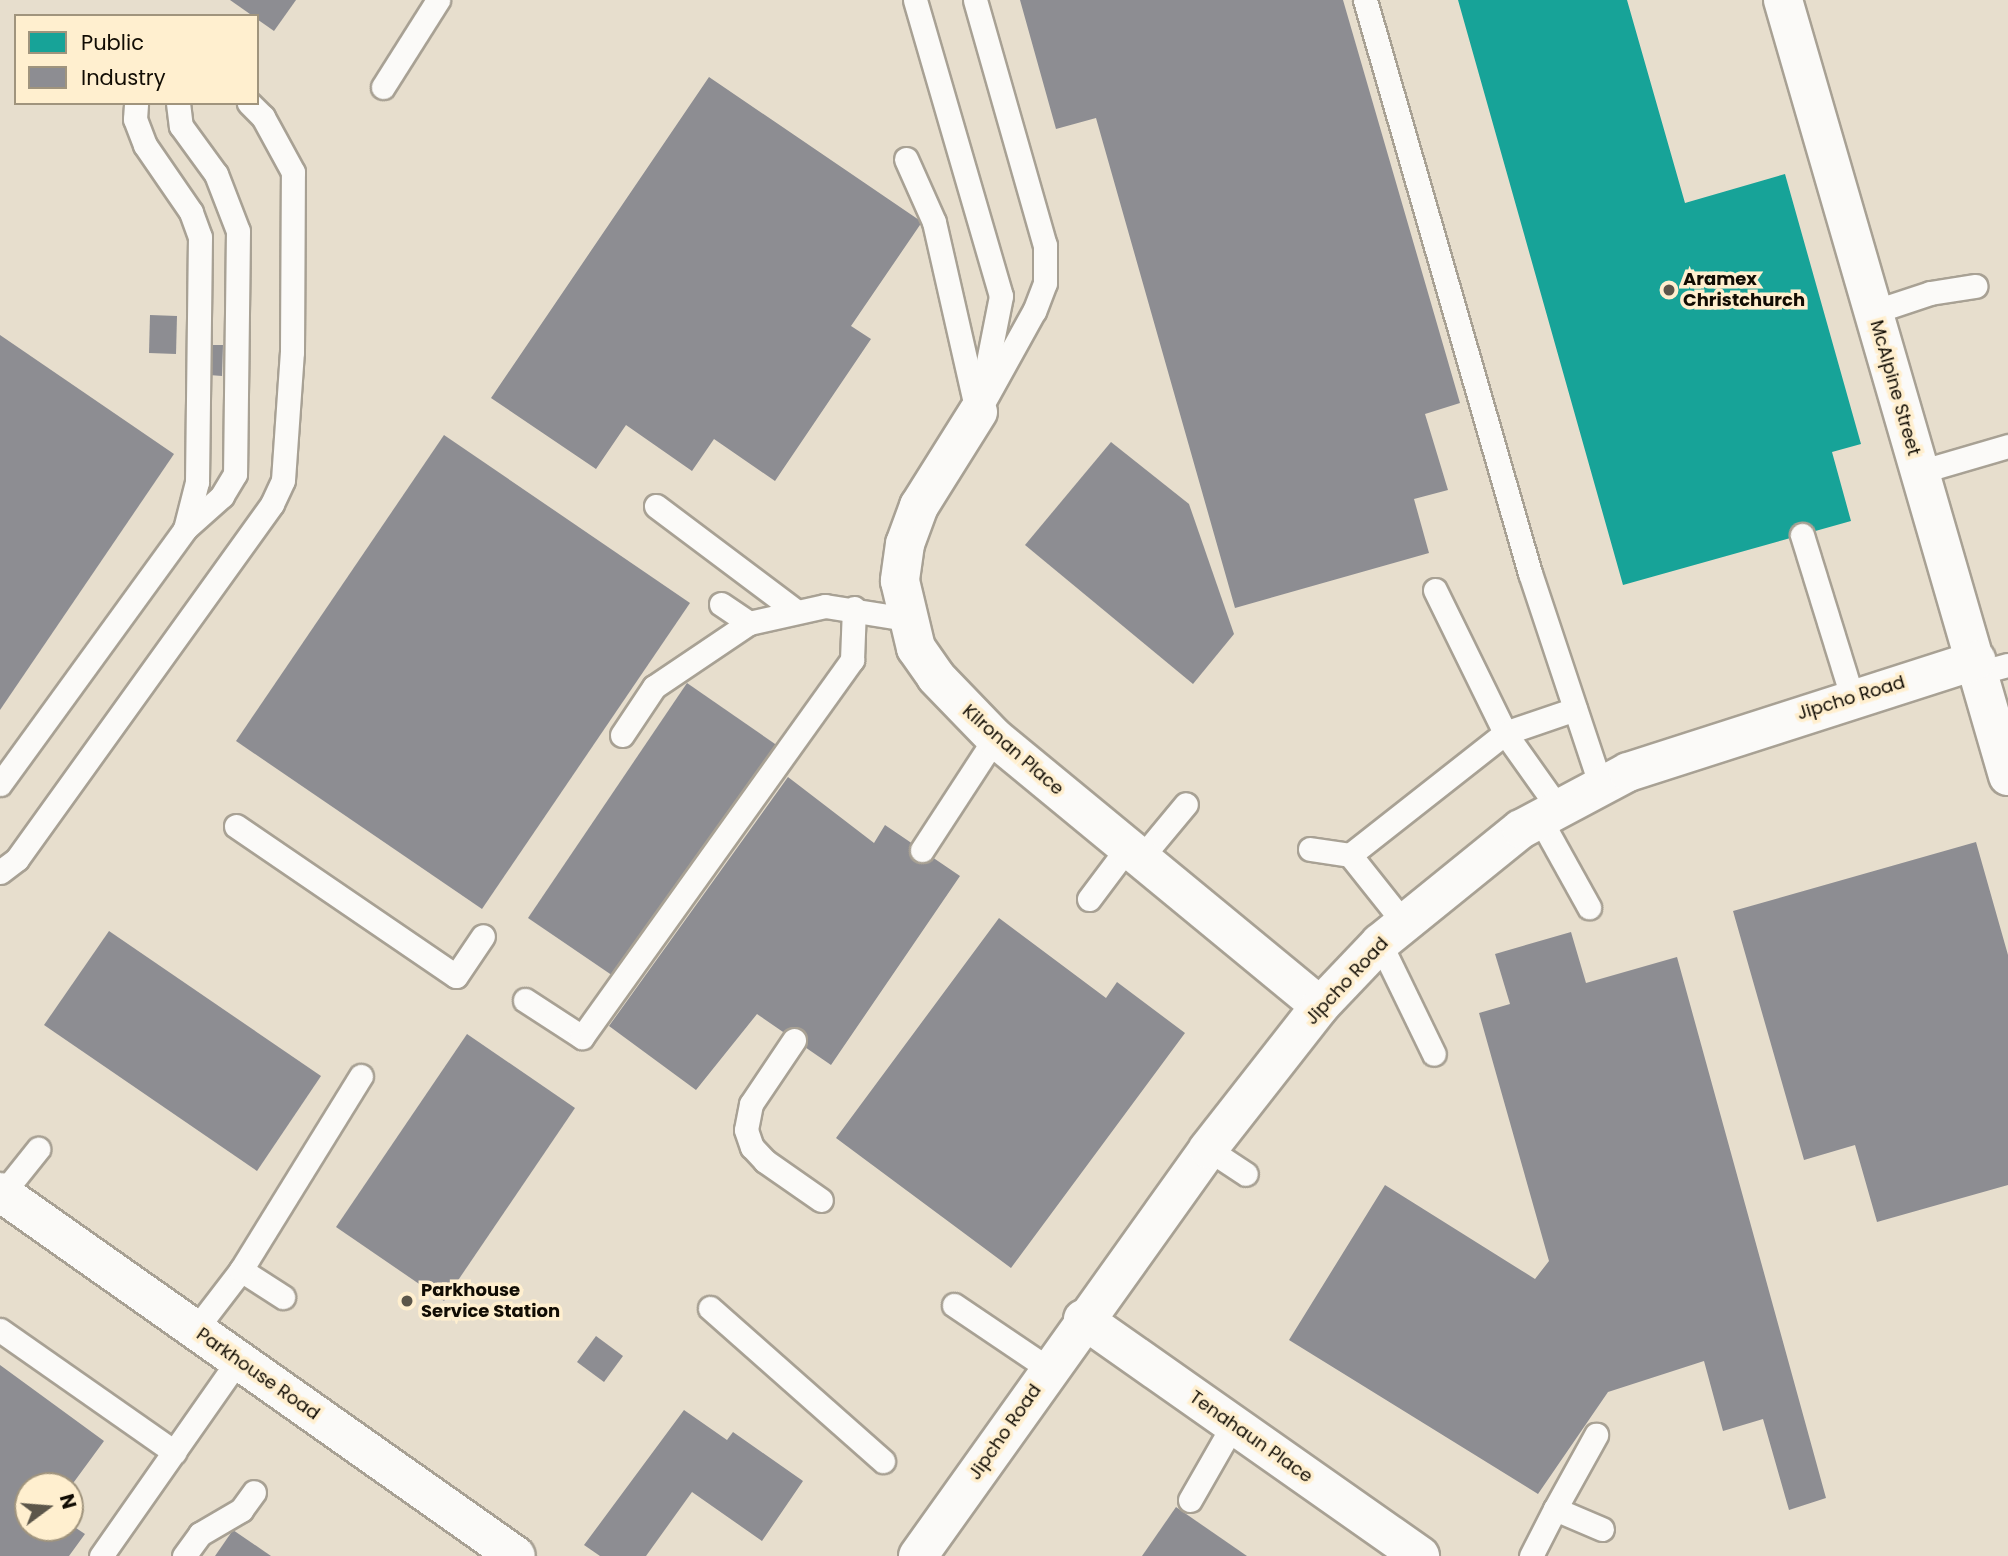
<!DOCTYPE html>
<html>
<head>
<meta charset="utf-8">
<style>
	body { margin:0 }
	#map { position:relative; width:2008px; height:1556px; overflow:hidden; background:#e7decd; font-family:Poppins,sans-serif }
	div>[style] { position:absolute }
	.public>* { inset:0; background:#17a398 }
	.industry>* { inset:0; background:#8d8d92 }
	.roads { filter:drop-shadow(2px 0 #a8a194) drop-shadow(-2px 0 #a8a194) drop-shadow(0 2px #a8a194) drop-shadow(0 -2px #a8a194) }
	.service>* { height:23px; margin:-11.5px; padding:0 11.5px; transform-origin:11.5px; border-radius:11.5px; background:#fbfaf8 }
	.minor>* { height:38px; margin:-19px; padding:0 19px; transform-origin:19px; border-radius:19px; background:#fbfaf8 }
	.tertiary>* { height:38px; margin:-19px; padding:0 19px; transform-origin:19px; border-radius:19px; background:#fbfaf8 }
	.dots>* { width:19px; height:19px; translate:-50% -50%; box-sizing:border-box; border:4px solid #ffefcf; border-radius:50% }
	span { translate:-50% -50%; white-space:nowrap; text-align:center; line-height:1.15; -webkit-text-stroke:7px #ffefcf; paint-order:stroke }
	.poi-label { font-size:18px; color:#110c03; font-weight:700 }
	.left { translate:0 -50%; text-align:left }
	.street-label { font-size:18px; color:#110c03 }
	.legend { position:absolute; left:14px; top:14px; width:245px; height:91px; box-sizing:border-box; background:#ffefcf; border:2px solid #a0947d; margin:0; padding:9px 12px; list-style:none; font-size:21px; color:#110c03 }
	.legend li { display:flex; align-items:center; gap:14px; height:35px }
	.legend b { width:35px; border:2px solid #a0947d }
	.north { position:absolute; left:14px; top:1472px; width:70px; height:70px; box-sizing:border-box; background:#ffefcf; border:2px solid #a0947d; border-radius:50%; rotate:74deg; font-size:19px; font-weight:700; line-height:28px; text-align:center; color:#110c03 }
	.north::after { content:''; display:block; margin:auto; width:24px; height:32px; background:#5c564a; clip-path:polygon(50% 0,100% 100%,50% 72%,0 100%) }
</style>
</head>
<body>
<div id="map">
	<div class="public">
		<i style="clip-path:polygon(1458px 0,1627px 0,1685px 203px,1785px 174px,1861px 444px,1832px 452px,1851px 521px,1623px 585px)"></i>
	</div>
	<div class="industry">
		<i style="clip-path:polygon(230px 0,296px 0,274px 31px)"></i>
		<i style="clip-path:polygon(1020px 0,1343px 0,1460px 403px,1425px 414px,1448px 490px,1414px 499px,1429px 553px,1235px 608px,1096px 118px,1056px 129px)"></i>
		<i style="clip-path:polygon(709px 77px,922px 222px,851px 326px,871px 339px,775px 481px,714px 439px,692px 471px,626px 425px,596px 469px,491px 398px)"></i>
		<i style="clip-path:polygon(150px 315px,177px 316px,176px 354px,149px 353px)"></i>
		<i style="clip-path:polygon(0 335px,174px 454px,0 710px)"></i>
		<i style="clip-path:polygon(210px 345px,223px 345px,222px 376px,209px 375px)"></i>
		<i style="clip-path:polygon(444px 435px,690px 603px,482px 909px,236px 741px)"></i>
		<i style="clip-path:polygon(1111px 442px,1189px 504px,1234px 634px,1193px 684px,1025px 545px)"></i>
		<i style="clip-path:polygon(687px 683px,778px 746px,619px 980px,528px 918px)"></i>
		<i style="clip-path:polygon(788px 777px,874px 843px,885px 825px,960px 876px,831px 1065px,757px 1014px,696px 1090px,609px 1026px)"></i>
		<i style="clip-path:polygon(1976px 842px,2008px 955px,2008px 1185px,1877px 1222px,1855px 1145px,1804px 1160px,1733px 911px)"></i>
		<i style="clip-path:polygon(999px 918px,1106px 998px,1117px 982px,1185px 1033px,1011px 1268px,836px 1138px)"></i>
		<i style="clip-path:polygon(109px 931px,321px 1076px,257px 1171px,44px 1025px)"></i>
		<i style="clip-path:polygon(1571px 932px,1586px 983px,1677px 957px,1826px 1498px,1789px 1510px,1763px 1419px,1723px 1431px,1704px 1361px,1608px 1392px,1538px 1494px,1289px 1340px,1385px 1185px,1535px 1279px,1549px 1261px,1479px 1013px,1510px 1004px,1495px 954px)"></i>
		<i style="clip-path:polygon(467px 1034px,575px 1108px,444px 1301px,336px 1227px)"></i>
		<i style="clip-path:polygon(596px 1336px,623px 1356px,604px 1382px,577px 1362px)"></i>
		<i style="clip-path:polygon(0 1365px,104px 1441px,71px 1486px,28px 1486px,28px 1528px,70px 1528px,70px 1524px,85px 1534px,69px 1556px,0 1556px)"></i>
		<i style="clip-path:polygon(684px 1410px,727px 1440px,733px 1432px,803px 1481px,762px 1541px,692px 1492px,646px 1556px,600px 1556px,584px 1545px)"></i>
		<i style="clip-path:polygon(1176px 1507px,1247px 1556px,1142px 1556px)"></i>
		<i style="clip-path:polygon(233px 1530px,271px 1556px,215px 1556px)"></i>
	</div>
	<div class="roads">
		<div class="service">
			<i style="left:915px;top:0;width:308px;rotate:73.8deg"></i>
			<i style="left:1001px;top:296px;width:98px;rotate:101.2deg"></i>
			<i style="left:975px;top:0;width:255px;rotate:74.1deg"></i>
			<i style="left:1045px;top:245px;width:38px;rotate:90deg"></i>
			<i style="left:1045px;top:283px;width:30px;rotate:111deg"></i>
			<i style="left:1034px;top:311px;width:115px;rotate:119deg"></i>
			<i style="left:1365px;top:0;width:596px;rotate:73.94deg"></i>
			<i style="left:1530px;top:573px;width:225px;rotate:71.6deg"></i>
			<i style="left:383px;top:87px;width:103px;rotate:-57.7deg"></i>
			<i style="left:178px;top:103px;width:23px;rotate:83deg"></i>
			<i style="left:181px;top:126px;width:59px;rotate:53.9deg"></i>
			<i style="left:216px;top:174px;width:61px;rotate:68.9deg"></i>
			<i style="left:238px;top:231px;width:243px;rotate:90.7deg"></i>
			<i style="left:235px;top:474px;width:26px;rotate:121deg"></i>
			<i style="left:222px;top:496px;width:50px;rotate:138.3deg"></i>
			<i style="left:906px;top:159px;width:69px;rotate:66deg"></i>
			<i style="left:934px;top:222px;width:185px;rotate:77.2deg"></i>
			<i style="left:1873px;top:312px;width:60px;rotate:-18.4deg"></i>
			<i style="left:1930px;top:293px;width:46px;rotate:-8.8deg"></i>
			<i style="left:1919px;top:472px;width:93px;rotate:-16.3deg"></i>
			<i style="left:656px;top:506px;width:175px;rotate:36.9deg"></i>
			<i style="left:1802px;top:535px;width:170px;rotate:72.8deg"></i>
			<i style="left:1435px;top:590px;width:159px;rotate:63.9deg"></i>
			<i style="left:1505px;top:733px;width:74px;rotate:-18.9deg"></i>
			<i style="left:721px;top:604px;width:34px;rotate:34deg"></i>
			<i style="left:1978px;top:673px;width:31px;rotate:-15deg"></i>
			<i style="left:622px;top:735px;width:58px;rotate:-56.3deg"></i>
			<i style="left:654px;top:687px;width:115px;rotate:-34deg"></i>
			<i style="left:749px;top:623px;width:78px;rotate:-12.6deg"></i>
			<i style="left:825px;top:606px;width:82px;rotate:9.1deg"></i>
			<i style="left:0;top:784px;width:315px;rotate:-54deg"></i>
			<i style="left:185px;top:529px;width:49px;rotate:-75.7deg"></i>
			<i style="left:197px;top:482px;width:245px;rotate:-89.3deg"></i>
			<i style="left:200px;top:237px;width:27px;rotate:-110deg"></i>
			<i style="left:191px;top:212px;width:81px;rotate:-124.5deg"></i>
			<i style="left:145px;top:145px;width:28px;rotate:-111deg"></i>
			<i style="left:135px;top:119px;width:16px;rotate:-86deg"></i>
			<i style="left:1540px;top:819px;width:101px;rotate:60.9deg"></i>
			<i style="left:236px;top:826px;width:266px;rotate:34.3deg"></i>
			<i style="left:456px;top:976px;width:48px;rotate:-56deg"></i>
			<i style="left:1310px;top:849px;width:40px;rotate:8.5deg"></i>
			<i style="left:1350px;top:855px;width:87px;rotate:51.5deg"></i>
			<i style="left:922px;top:850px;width:134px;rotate:-56.9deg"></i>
			<i style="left:1350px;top:855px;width:197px;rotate:-38.2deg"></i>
			<i style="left:1505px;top:733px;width:93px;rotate:54.6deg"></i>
			<i style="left:1141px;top:858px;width:70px;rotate:-50.2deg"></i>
			<i style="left:0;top:872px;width:21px;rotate:-37deg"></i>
			<i style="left:17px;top:859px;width:437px;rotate:-54.3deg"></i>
			<i style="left:272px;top:504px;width:26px;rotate:-65deg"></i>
			<i style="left:283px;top:480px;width:128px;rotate:-86deg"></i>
			<i style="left:292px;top:352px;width:180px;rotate:-89.7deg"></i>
			<i style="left:293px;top:172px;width:63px;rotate:-118.6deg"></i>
			<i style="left:263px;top:117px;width:20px;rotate:-135deg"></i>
			<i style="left:1089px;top:899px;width:65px;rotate:-53.1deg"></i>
			<i style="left:1380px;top:943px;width:123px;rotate:64.1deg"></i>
			<i style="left:525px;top:1000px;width:68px;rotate:33deg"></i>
			<i style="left:582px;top:1037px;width:464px;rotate:-54.4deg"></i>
			<i style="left:852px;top:660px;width:52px;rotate:-87.8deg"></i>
			<i style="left:794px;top:1040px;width:77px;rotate:123.9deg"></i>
			<i style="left:751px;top:1104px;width:26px;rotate:101deg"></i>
			<i style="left:746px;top:1130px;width:18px;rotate:71deg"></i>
			<i style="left:752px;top:1147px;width:19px;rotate:47deg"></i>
			<i style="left:765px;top:1161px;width:68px;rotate:34.9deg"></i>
			<i style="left:1208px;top:1149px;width:45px;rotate:33.3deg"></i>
			<i style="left:2px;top:1194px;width:58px;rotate:-51.3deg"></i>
			<i style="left:241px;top:1270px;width:50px;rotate:32.7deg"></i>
			<i style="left:954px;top:1305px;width:115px;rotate:34deg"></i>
			<i style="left:710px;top:1308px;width:231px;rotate:41.5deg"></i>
			<i style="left:0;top:1330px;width:213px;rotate:35deg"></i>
			<i style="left:195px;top:1330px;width:76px;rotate:-52.5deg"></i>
			<i style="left:241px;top:1270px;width:228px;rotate:-58.3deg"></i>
			<i style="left:1190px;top:1500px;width:86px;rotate:-60.2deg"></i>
			<i style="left:1555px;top:1509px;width:85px;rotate:-61deg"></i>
			<i style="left:101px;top:1556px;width:239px;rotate:-55deg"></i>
			<i style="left:184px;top:1556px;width:27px;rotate:-54deg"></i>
			<i style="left:200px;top:1534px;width:48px;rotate:-30.3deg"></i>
			<i style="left:241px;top:1510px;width:22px;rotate:-54deg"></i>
			<i style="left:1531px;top:1556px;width:53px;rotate:-62.9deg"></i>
			<i style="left:1555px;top:1509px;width:51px;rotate:23.1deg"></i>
		</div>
		<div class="minor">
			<i style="left:1783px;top:0;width:808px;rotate:73.83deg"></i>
			<i style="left:978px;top:412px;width:111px;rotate:122.1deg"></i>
			<i style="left:919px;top:506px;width:40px;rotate:110.2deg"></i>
			<i style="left:905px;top:544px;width:37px;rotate:98deg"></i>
			<i style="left:900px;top:581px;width:69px;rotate:76.6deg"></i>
			<i style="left:916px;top:648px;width:35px;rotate:55deg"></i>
			<i style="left:936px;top:677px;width:85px;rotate:46deg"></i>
			<i style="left:995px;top:738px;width:421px;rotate:39.5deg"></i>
			<i style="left:1083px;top:1319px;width:412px;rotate:35.1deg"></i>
			<i style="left:918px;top:1556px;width:500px;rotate:-54.5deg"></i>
			<i style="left:1208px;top:1149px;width:182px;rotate:-51.9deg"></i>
			<i style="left:1320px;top:1006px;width:87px;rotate:-46.4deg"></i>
			<i style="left:1380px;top:943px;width:181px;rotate:-39deg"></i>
			<i style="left:1521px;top:829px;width:121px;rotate:-28deg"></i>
			<i style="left:1628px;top:772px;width:366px;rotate:-17.8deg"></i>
		</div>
		<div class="tertiary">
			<i style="left:0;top:1192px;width:631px;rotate:35.2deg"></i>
		</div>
	</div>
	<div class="dots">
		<i style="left:1669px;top:290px;background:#5c564a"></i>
		<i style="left:407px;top:1301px;background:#5c564a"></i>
	</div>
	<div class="poi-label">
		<span class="left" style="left:1683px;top:290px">Aramex<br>Christchurch</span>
		<span class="left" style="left:421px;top:1301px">Parkhouse<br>Service Station</span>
	</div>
	<div class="street-label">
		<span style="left:1895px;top:388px;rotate:74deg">McAlpine Street</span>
		<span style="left:1851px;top:698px;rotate:-17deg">Jipcho Road</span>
		<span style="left:1013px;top:750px;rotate:41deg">Kilronan Place</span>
		<span style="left:1347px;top:981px;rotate:-47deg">Jipcho Road</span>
		<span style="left:258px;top:1374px;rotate:35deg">Parkhouse Road</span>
		<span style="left:1005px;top:1432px;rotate:-55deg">Jipcho Road</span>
		<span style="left:1251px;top:1437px;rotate:35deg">Tenahaun Place</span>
	</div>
	<ul class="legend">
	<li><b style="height:19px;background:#17a398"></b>Public</li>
	<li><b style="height:19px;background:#8d8d92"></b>Industry</li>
	</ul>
	<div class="north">N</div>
</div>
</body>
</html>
